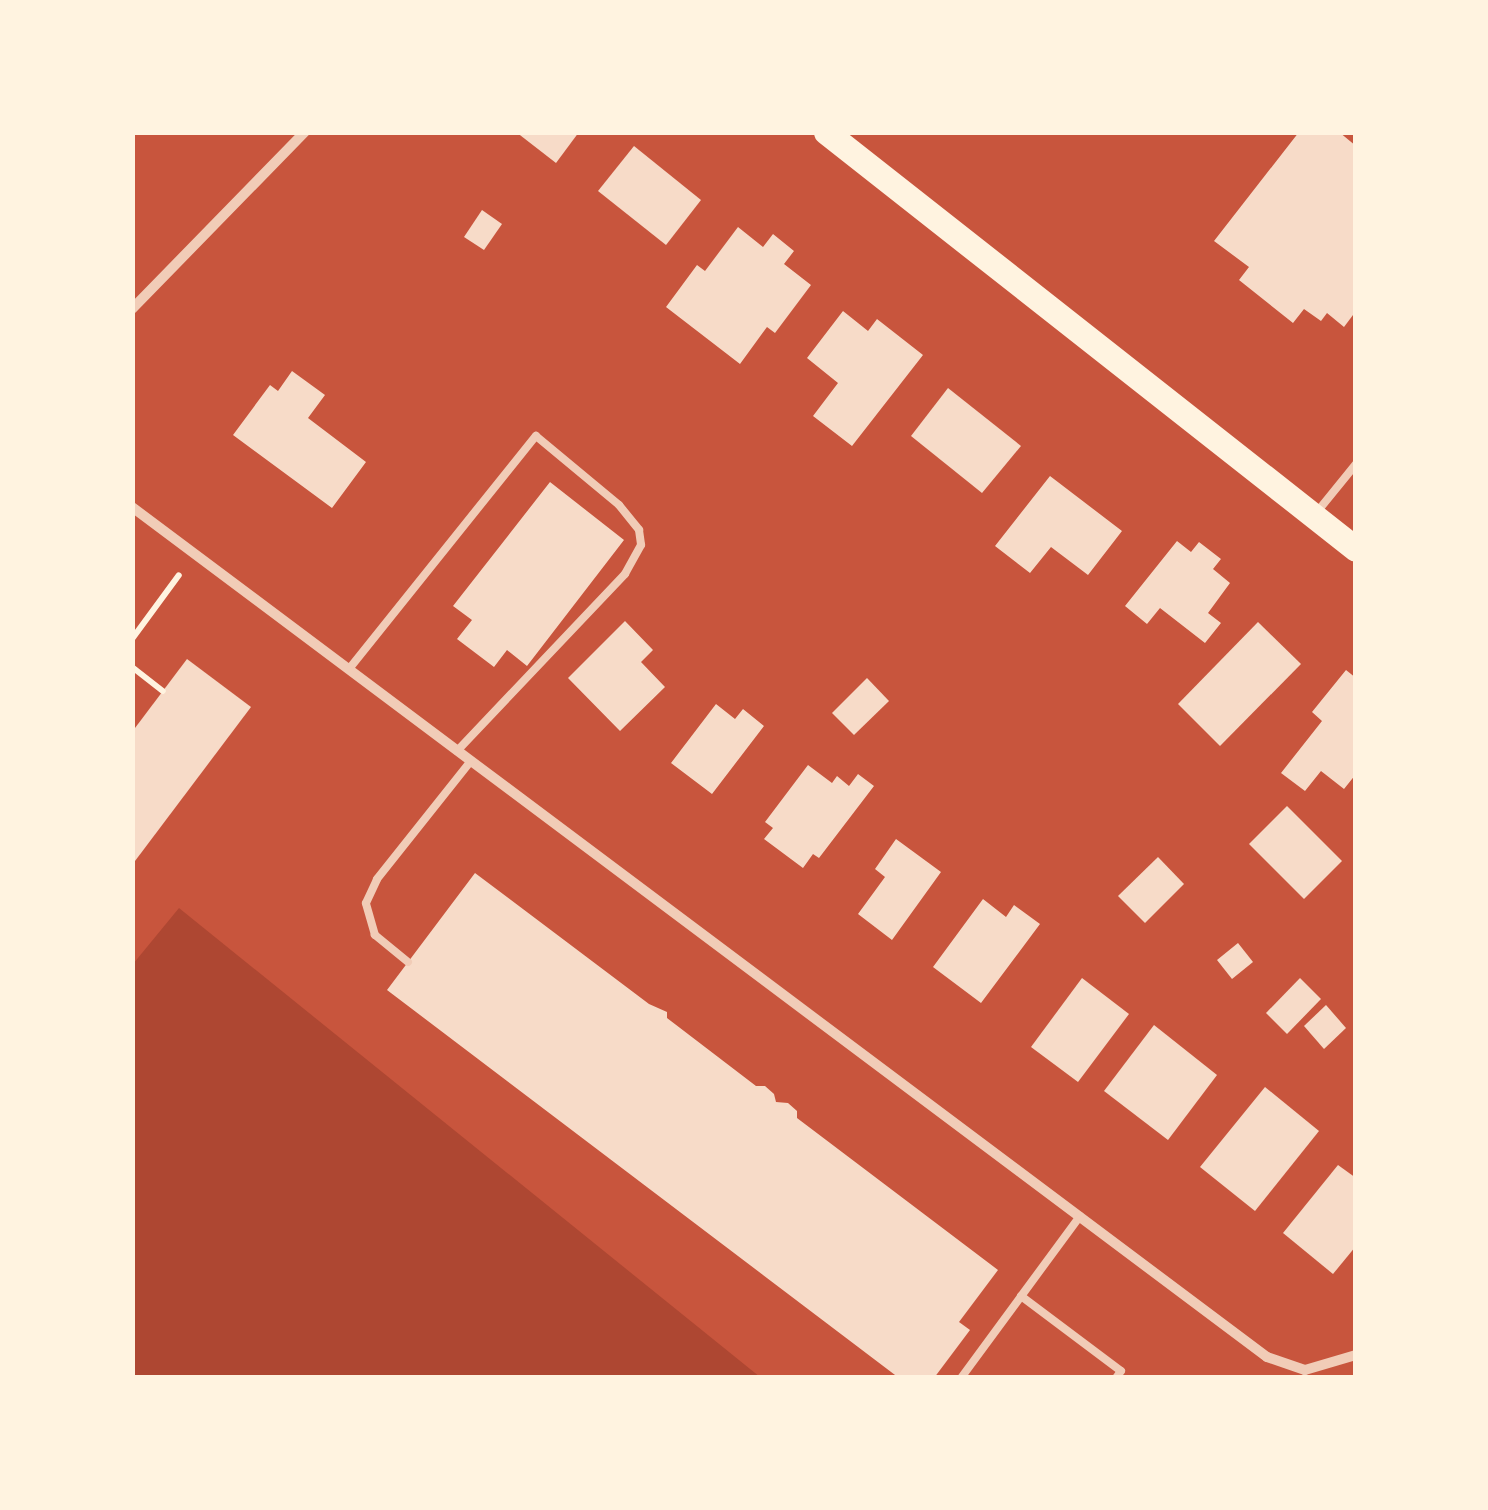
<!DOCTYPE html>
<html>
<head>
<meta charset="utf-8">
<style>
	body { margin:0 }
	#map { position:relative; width:1488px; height:1510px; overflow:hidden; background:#c8553d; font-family:Poppins,sans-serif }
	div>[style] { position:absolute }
	.green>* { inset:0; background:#ae4732 }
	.building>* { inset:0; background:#f7dbc8 }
	.path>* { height:6px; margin:-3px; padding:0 3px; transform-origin:3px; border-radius:3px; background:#fff3e0 }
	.service>* { height:8px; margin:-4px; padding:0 4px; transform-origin:4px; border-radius:4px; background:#f1ccb7 }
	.minor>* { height:10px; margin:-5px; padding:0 5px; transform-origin:5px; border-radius:5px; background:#f1ccb7 }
	.primary>* { height:25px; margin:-12.5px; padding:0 12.5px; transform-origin:12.5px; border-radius:12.5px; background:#fff3e0 }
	span { translate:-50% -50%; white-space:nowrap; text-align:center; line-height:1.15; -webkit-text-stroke:10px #fff3e0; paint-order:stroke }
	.frame { position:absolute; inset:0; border:135px solid #fff3e0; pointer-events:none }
</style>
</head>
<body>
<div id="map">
	<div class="green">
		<i style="clip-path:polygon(179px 908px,760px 1377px,133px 1377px,133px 964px)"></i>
	</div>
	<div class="building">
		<i style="clip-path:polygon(516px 132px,579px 132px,556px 163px)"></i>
		<i style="clip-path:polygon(1299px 132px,1339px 132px,1356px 146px,1356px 311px,1344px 327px,1327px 313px,1321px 321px,1304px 309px,1293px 323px,1239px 280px,1249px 267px,1214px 241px)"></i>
		<i style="clip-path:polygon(634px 146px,701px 200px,666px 245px,598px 191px)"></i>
		<i style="clip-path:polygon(482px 210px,502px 224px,484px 250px,464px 237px)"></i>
		<i style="clip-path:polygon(738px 227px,763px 247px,773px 234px,794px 251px,784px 264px,811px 285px,775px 333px,767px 327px,740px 364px,666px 307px,697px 265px,705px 271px)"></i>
		<i style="clip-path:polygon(843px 311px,868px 331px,877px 319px,923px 355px,852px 446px,813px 416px,838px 383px,807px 358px)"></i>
		<i style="clip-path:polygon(292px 371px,325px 395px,308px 418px,366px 462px,332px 508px,233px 435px,270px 385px,278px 391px)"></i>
		<i style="clip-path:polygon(948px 388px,1021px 446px,982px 493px,911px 436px)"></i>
		<i style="clip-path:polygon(1050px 476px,1122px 531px,1088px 575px,1051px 547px,1030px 573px,995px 546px)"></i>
		<i style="clip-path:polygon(550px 482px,624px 540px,527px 666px,507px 650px,494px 667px,457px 639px,472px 620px,453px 606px)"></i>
		<i style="clip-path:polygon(1177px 541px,1191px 552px,1199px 542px,1221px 559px,1213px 569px,1230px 583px,1208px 613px,1221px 623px,1205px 643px,1160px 608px,1147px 624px,1125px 606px)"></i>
		<i style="clip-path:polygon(625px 621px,653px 650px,641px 662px,665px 687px,620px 731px,568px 678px)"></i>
		<i style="clip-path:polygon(1258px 622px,1301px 664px,1220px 746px,1178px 704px)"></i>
		<i style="clip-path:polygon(187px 659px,251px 707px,132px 865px,132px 732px)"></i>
		<i style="clip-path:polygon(1346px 670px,1356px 678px,1356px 774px,1344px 789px,1321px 771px,1305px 791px,1281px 773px,1322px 721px,1312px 712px)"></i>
		<i style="clip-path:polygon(867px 678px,889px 701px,854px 735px,832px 713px)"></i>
		<i style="clip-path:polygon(716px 704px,735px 719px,743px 709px,764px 726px,712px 794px,671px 763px)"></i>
		<i style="clip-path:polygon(808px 765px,832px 783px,837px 776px,849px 786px,858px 774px,874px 786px,819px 858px,813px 854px,803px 868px,764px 839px,773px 828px,765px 822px)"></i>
		<i style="clip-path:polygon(1287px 806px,1342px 861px,1304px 899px,1249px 844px)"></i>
		<i style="clip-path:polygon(896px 839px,941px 872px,892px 940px,858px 914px,885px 877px,875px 869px)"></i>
		<i style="clip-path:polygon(1158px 857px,1184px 884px,1145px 923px,1118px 896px)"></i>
		<i style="clip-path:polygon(475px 873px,649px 1004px,667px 1012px,667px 1018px,756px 1086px,765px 1086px,774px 1094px,776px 1102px,788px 1103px,797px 1111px,797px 1118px,998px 1270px,959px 1322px,970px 1330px,934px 1378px,899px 1378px,387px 990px)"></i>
		<i style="clip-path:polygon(983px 899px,1006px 917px,1014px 905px,1040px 924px,981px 1003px,933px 967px)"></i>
		<i style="clip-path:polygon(1238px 943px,1253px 962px,1232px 979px,1217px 960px)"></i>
		<i style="clip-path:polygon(1082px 978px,1129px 1014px,1078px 1082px,1031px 1047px)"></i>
		<i style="clip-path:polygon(1300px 978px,1321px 999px,1287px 1034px,1266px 1013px)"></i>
		<i style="clip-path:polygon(1326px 1005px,1346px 1028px,1324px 1049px,1304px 1026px)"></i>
		<i style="clip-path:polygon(1154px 1025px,1217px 1075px,1168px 1140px,1104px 1091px)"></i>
		<i style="clip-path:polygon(1265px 1087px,1319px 1131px,1255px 1211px,1200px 1167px)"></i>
		<i style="clip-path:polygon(1338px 1165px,1356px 1178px,1356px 1246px,1333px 1274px,1283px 1233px)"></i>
	</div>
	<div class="path">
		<i style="left:132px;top:639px;width:79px;rotate:-53.7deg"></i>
		<i style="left:132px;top:667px;width:39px;rotate:38deg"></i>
	</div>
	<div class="service">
		<i style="left:1317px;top:512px;width:62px;rotate:-50.9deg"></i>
		<i style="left:349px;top:669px;width:299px;rotate:-51.3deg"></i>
		<i style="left:536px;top:436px;width:108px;rotate:39.7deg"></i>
		<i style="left:619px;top:505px;width:32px;rotate:51deg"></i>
		<i style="left:639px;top:530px;width:15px;rotate:82deg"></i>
		<i style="left:641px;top:545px;width:33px;rotate:119deg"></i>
		<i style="left:625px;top:574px;width:244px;rotate:133.5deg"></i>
		<i style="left:408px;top:962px;width:43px;rotate:-140.7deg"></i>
		<i style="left:375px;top:935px;width:33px;rotate:-106deg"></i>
		<i style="left:366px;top:903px;width:26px;rotate:-65deg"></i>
		<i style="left:377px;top:879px;width:151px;rotate:-51.5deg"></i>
		<i style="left:1021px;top:1296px;width:125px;rotate:36.9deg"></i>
		<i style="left:1121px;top:1371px;width:9px;rotate:126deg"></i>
		<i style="left:961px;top:1378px;width:201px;rotate:-53.7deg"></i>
	</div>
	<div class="minor">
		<i style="left:132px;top:309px;width:248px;rotate:-45.7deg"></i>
		<i style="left:132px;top:507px;width:1418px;rotate:36.83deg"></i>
		<i style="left:1267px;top:1357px;width:40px;rotate:18.9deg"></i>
		<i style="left:1305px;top:1370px;width:53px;rotate:-16.4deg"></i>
	</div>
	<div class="primary">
		<i style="left:826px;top:132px;width:674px;rotate:38.2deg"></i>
	</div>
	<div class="frame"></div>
</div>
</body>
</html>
